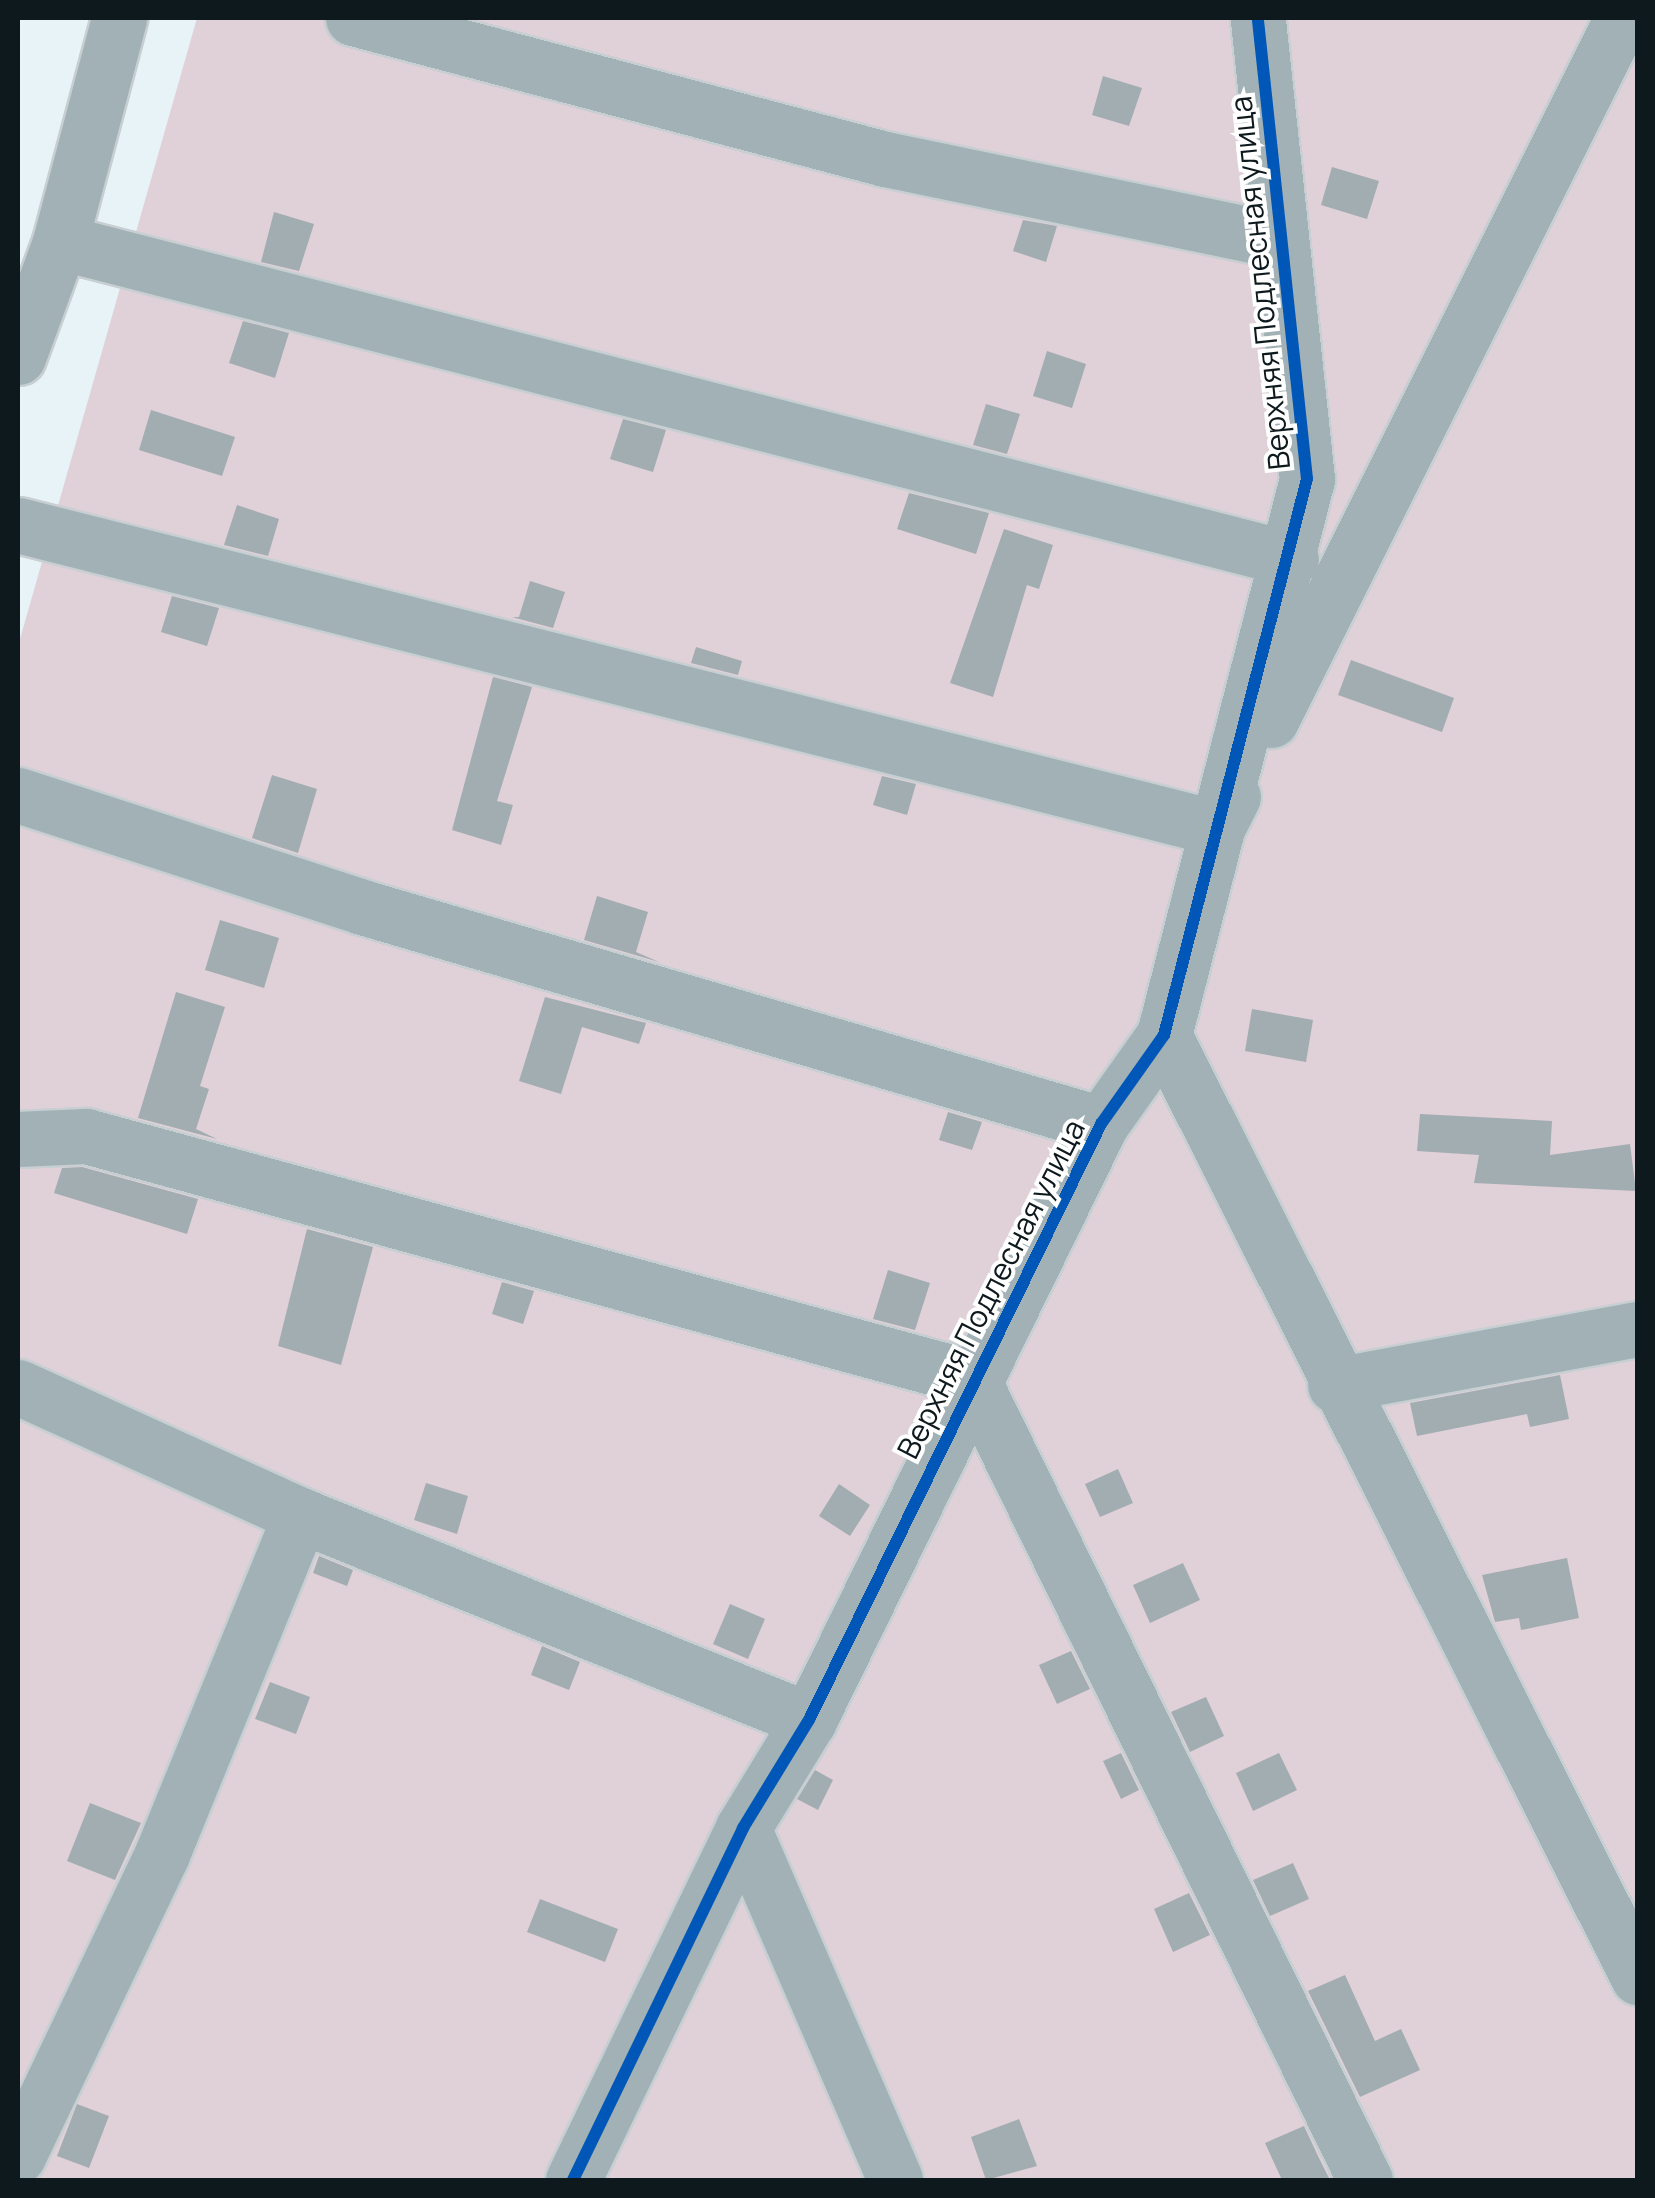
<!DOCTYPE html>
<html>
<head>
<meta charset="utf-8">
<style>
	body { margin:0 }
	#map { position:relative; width:1655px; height:2198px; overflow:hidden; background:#e8f3f7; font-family:Manrope,sans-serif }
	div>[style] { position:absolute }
	.green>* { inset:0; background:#dfd1d7 }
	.building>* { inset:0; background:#a2adb1 }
	.roads { filter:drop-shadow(2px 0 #c7cfd2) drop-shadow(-2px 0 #c7cfd2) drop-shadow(0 2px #c7cfd2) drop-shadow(0 -2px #c7cfd2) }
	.minor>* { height:55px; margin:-27.5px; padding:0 27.5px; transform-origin:27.5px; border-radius:27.5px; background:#a1b1b6 }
	.cycleway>* { height:12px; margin:-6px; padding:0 6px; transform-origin:6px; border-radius:6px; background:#0057b8 }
	span { translate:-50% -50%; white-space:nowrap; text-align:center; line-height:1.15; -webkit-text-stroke:8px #fff; paint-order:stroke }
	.street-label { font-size:30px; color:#0d191d }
	.frame { position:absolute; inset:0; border:20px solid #0d191d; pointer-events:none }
</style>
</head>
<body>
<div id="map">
	<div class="green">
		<i style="clip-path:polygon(197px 18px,1637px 18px,1637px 2180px,18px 2180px,18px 646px)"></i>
	</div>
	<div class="building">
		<i style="clip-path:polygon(1103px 76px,1142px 88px,1129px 126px,1092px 115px)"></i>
		<i style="clip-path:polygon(1332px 167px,1379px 181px,1367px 219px,1321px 205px)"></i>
		<i style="clip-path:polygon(274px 212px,314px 224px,299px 271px,261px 262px)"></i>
		<i style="clip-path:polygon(1023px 220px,1057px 226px,1046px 262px,1013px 251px)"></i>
		<i style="clip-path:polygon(243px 321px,289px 333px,275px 378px,229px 363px)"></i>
		<i style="clip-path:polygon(1047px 351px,1086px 364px,1072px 408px,1033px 396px)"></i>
		<i style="clip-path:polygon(986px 404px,1020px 414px,1007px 454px,973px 445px)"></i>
		<i style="clip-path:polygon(151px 410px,235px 437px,222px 476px,139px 450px)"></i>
		<i style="clip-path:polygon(623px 419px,666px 430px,653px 472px,610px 459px)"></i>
		<i style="clip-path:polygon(909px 493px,989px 513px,976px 554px,897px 529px)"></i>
		<i style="clip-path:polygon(237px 505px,279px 519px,268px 556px,224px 545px)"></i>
		<i style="clip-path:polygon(1004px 529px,1053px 545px,1039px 589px,1027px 585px,993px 697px,950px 683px)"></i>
		<i style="clip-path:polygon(530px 581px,565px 592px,553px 628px,512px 617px,519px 617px)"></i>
		<i style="clip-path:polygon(172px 596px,219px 608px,207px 646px,161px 632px)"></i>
		<i style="clip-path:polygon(696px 647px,742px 661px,738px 675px,691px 663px)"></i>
		<i style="clip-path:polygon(1351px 660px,1454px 698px,1442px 732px,1338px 695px)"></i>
		<i style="clip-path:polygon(493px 677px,532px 687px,497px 801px,513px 805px,501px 845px,452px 830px)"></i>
		<i style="clip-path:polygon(272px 775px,317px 789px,298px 853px,252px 838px)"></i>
		<i style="clip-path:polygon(882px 776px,916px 784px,907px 815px,873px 805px)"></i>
		<i style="clip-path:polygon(597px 896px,648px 912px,636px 952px,659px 962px,584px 940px)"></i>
		<i style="clip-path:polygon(220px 920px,279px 938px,264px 988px,205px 970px)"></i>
		<i style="clip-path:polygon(176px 992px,225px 1007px,200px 1086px,209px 1089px,196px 1129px,217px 1139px,138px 1118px)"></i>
		<i style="clip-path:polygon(545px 997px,646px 1023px,639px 1044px,582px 1027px,561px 1094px,519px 1081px)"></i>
		<i style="clip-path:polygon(1252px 1009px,1313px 1020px,1306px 1062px,1245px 1051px)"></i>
		<i style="clip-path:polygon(948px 1112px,982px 1122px,972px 1150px,939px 1140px)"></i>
		<i style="clip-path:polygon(1420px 1114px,1552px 1121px,1550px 1155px,1630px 1144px,1636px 1191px,1474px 1183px,1479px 1155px,1417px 1151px)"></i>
		<i style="clip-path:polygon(82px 1167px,198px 1199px,187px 1234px,54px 1193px,62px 1168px)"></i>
		<i style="clip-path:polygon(307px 1229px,373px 1247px,341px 1365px,278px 1346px)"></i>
		<i style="clip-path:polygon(888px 1270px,930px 1283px,915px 1330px,873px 1319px)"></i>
		<i style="clip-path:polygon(502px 1282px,534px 1291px,523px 1324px,492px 1314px)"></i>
		<i style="clip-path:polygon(1560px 1375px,1569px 1419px,1530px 1427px,1527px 1414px,1417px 1436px,1410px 1403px)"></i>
		<i style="clip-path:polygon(1118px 1469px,1133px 1503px,1100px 1517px,1085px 1484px)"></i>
		<i style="clip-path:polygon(426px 1483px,468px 1496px,457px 1534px,414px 1520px)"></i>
		<i style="clip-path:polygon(839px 1484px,870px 1505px,850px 1536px,819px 1516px)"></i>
		<i style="clip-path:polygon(319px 1556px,353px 1570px,347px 1586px,313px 1573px)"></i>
		<i style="clip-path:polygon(1567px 1558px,1579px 1618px,1521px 1630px,1519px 1618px,1495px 1622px,1482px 1575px)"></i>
		<i style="clip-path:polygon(1183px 1563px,1200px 1600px,1150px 1623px,1133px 1585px)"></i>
		<i style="clip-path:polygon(730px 1604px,765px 1619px,748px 1659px,713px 1644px)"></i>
		<i style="clip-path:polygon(542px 1646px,580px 1662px,569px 1690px,531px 1675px)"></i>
		<i style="clip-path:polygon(1071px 1651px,1090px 1689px,1057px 1704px,1039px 1665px)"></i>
		<i style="clip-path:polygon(270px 1682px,310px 1697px,296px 1734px,255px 1719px)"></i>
		<i style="clip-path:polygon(1206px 1697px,1224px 1736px,1190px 1752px,1171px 1712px)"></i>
		<i style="clip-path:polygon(1121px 1753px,1139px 1790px,1121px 1799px,1103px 1761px)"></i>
		<i style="clip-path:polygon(1279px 1753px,1297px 1790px,1253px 1811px,1236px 1773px)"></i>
		<i style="clip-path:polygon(815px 1770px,833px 1780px,818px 1810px,797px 1799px)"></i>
		<i style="clip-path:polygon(90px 1803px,141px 1823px,115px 1880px,67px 1861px)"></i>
		<i style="clip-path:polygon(1293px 1863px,1309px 1899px,1270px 1916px,1253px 1880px)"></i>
		<i style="clip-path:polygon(1189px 1893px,1210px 1935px,1173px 1952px,1154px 1909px)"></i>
		<i style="clip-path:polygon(540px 1899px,618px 1929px,605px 1962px,527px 1932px)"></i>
		<i style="clip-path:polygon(1345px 1975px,1375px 2041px,1401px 2029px,1420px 2070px,1360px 2097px,1308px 1991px)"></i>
		<i style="clip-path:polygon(77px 2104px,109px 2116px,89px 2168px,57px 2156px)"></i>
		<i style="clip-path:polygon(1019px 2119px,1037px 2166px,986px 2180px,971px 2137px)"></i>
		<i style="clip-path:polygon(1304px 2126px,1318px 2156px,1330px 2180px,1282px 2180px,1265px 2143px)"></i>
	</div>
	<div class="roads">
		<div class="minor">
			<i style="left:353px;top:18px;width:550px;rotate:14.84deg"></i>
			<i style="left:885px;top:159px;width:399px;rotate:11.7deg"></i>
			<i style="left:60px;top:242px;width:1271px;rotate:14.44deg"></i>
			<i style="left:18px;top:357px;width:122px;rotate:-69.9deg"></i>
			<i style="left:60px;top:242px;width:232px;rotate:-75.2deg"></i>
			<i style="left:18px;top:525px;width:1237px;rotate:14.18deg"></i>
			<i style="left:1217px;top:828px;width:35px;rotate:-63deg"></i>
			<i style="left:1271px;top:720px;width:785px;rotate:-63.43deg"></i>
			<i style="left:18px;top:795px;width:362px;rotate:18deg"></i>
			<i style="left:362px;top:907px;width:770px;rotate:16.36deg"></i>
			<i style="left:1164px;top:1035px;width:1055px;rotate:63.29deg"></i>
			<i style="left:18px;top:1139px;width:68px;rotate:-2.5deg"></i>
			<i style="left:86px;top:1136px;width:918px;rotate:15.28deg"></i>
			<i style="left:972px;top:1378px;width:893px;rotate:63.89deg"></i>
			<i style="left:1335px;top:1385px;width:308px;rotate:-10.5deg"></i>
			<i style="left:18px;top:1387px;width:310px;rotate:24.4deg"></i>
			<i style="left:300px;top:1515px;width:549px;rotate:21.94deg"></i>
			<i style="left:743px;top:1828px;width:383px;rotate:66.6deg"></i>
			<i style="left:18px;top:2156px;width:335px;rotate:-64.5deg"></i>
			<i style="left:162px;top:1854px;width:366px;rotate:-67.8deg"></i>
			<i style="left:573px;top:2180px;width:391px;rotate:-64.2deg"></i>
			<i style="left:743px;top:1828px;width:127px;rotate:-58.6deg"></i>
			<i style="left:809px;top:1720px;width:664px;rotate:-63.9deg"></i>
			<i style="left:1101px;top:1124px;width:109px;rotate:-54.7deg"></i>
			<i style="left:1164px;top:1035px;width:574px;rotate:-75.58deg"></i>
			<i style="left:1307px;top:479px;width:464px;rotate:-96.1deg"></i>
		</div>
	</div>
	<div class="cycleway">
		<i style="left:573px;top:2180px;width:391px;rotate:-64.2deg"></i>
		<i style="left:743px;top:1828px;width:127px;rotate:-58.6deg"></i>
		<i style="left:809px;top:1720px;width:664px;rotate:-63.9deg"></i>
		<i style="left:1101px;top:1124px;width:109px;rotate:-54.7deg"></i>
		<i style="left:1164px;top:1035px;width:574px;rotate:-75.58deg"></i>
		<i style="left:1307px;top:479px;width:464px;rotate:-96.1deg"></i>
	</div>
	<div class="street-label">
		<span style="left:1260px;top:283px;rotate:-96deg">Верхняя Подлесная улица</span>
		<span style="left:991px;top:1289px;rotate:-63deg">Верхняя Подлесная улица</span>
	</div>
	<div class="frame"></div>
</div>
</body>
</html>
